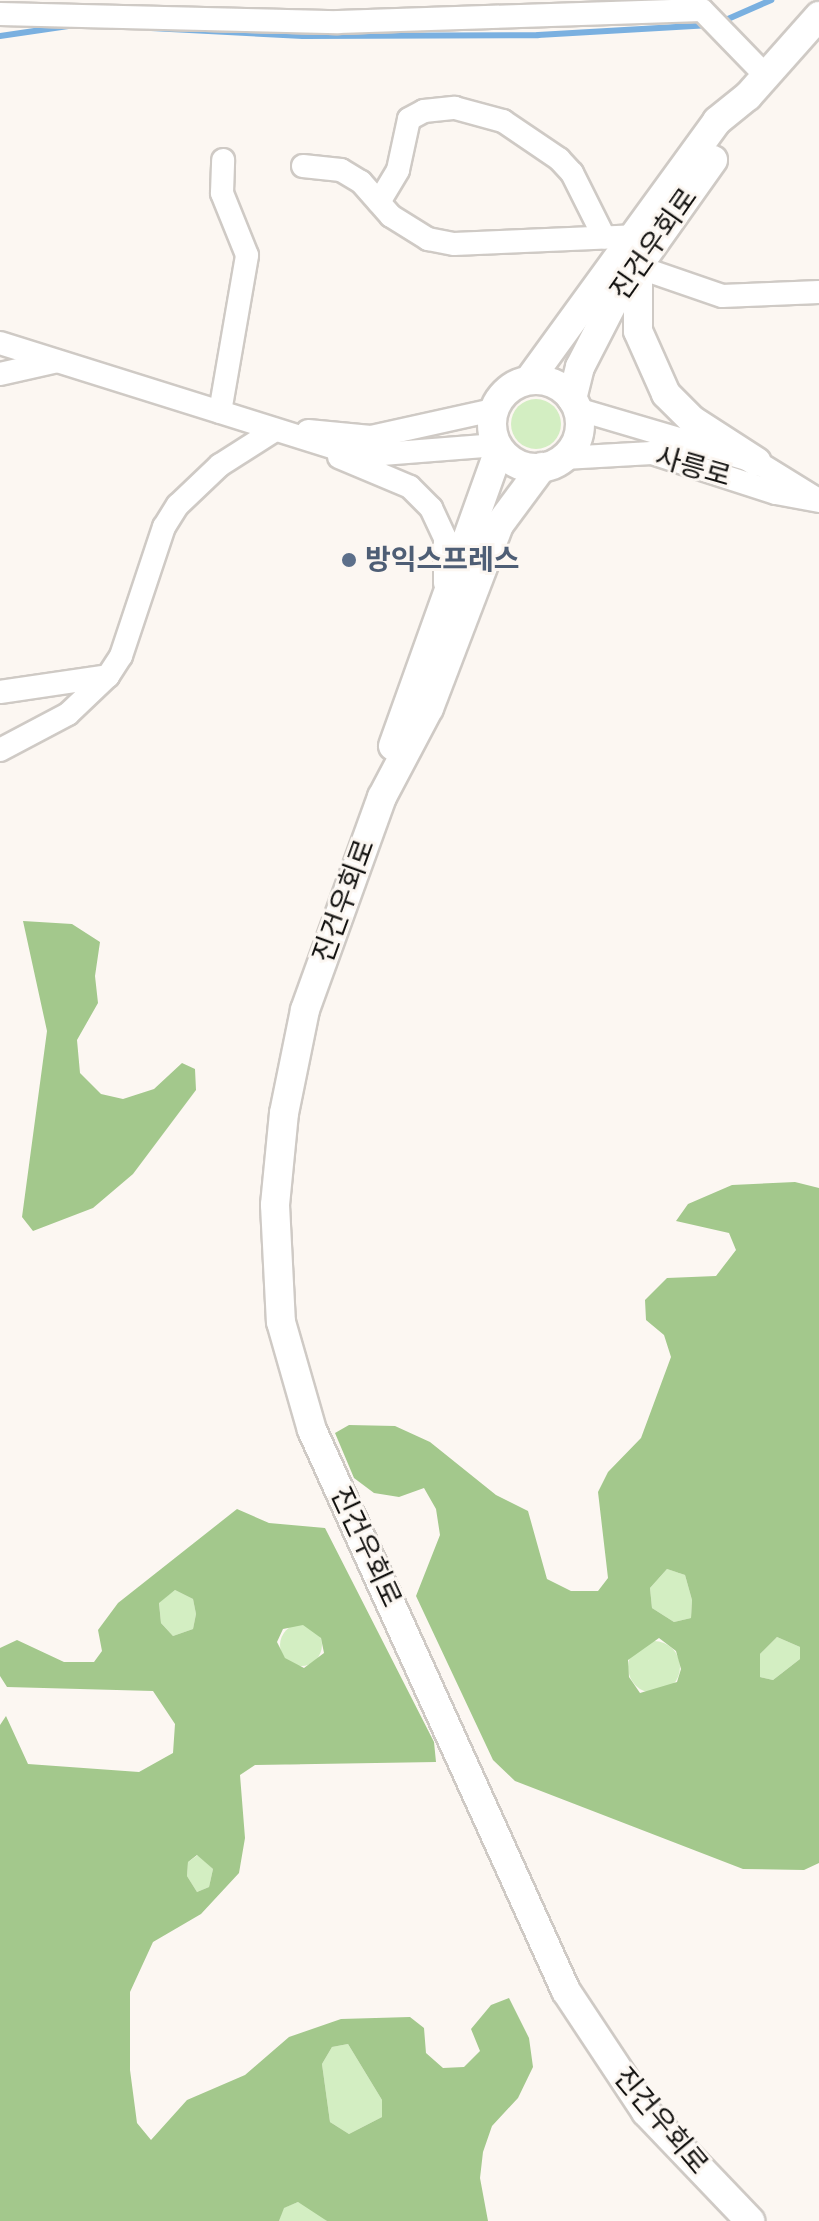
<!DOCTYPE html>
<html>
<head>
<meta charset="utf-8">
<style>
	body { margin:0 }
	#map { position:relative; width:819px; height:2221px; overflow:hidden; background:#fcf7f2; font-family:Helvetica,"Noto Sans KR",sans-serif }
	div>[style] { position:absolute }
	.green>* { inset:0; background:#d3eec2 }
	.round { border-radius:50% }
	.forest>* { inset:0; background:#a3c88c }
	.stream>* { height:6px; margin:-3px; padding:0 3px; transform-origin:3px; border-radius:3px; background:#7ab0e0 }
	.roads { filter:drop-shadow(2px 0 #cfcac5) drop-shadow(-2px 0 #cfcac5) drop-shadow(0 2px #cfcac5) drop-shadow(0 -2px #cfcac5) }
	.minor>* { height:22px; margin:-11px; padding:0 11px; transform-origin:11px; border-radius:11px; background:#fff }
	.major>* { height:28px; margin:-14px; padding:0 14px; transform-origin:14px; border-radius:14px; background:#fff }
	.major>.ring { margin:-14px; padding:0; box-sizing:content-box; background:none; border:28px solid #fff; border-radius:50% }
	.dots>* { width:22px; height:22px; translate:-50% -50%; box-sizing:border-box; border:4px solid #fcf7f2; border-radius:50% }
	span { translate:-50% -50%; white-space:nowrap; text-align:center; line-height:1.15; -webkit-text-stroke:6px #fcf7f2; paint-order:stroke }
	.street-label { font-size:28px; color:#141311 }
	.service-label { font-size:28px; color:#4e5e75; font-weight:700 }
	.left { translate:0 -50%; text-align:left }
</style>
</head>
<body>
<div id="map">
	<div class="green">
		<i class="round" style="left:511px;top:399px;width:50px;height:50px"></i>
		<i style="clip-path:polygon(667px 1569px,685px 1575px,692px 1600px,691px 1618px,674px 1622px,652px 1608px,650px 1588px)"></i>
		<i style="clip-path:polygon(175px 1590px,193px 1599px,196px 1614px,193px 1629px,173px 1636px,161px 1623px,159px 1602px)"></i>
		<i class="round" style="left:280px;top:1624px;width:42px;height:42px"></i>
		<i style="clip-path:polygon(777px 1637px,800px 1647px,800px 1659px,773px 1680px,760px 1677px,760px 1654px)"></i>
		<i class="round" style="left:628px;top:1641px;width:52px;height:52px"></i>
		<i style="clip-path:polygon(198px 1855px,213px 1869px,209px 1887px,197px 1892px,187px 1876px,188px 1862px)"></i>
		<i style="clip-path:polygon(348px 2044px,382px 2100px,382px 2117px,349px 2134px,330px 2122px,322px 2064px,332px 2047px)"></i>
		<i style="clip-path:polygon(298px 2202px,311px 2206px,327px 2221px,279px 2221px,283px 2208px)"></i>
	</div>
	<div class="forest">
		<i style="clip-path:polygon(23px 921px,72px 924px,100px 942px,95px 976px,98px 1003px,77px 1040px,80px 1073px,101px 1094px,123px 1099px,154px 1089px,182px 1063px,195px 1069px,196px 1090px,133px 1174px,93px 1208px,33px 1231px,22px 1217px,47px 1031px)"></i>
		<i style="clip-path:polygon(evenodd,795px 1182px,819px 1188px,819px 1863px,804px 1870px,743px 1869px,515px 1781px,493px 1760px,416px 1596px,440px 1535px,436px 1509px,424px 1488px,399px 1497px,374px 1493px,354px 1478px,335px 1433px,349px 1425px,395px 1426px,430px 1442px,496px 1495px,528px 1511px,547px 1579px,571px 1591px,598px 1591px,608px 1578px,598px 1492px,608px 1472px,641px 1438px,671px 1357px,664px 1335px,646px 1320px,645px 1300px,667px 1278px,716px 1276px,736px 1250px,729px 1233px,676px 1221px,688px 1204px,732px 1185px,795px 1182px,667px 1569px,685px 1575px,692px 1600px,691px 1618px,674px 1622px,652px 1608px,650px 1588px,667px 1569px,795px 1182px,777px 1637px,800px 1647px,800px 1659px,773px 1680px,760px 1677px,760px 1654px,777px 1637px,795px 1182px,659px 1638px,676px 1651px,681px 1669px,677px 1682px,640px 1693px,629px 1677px,628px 1660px,659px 1638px)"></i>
		<i style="clip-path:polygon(evenodd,237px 1509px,269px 1523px,325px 1528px,434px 1742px,436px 1762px,255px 1765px,240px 1775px,245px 1838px,239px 1873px,201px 1914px,153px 1942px,130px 1992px,130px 2070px,137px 2123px,151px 2140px,187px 2100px,245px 2075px,289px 2037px,341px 2019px,410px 2017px,424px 2028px,426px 2053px,443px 2068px,464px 2067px,480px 2051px,471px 2029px,491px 2005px,509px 1998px,529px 2038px,533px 2067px,518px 2098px,492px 2126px,483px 2152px,480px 2178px,488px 2221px,327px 2221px,298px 2202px,284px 2208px,279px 2221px,0 2221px,0 1725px,6px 1716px,28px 1764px,139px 1772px,173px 1753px,175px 1724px,153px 1691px,7px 1687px,0 1676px,0 1648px,17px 1640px,64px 1662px,94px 1662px,102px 1651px,98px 1630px,118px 1603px,237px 1509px,175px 1590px,193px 1599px,196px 1614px,193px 1629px,173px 1636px,161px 1623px,159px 1603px,175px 1590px,237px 1509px,303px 1625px,321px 1638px,324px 1653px,304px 1668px,285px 1658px,277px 1642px,283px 1629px,303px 1625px,237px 1509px,197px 1855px,213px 1869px,209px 1887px,197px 1892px,187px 1876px,188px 1862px,197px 1855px,237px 1509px,348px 2044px,382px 2100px,382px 2117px,349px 2134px,330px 2122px,322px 2064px,332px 2047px,348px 2044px)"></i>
	</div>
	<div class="stream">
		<i style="left:721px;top:22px;width:55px;rotate:-23.7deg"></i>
		<i style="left:151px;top:28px;width:152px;rotate:3deg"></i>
		<i style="left:303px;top:36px;width:235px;rotate:-0.2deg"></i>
		<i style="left:538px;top:35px;width:173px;rotate:-3.3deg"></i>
		<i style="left:0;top:36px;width:69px;rotate:-8.4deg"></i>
	</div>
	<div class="roads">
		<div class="minor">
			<i style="left:0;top:14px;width:338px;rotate:1.4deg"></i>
			<i style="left:338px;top:22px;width:364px;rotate:-1.9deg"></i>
			<i style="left:702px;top:10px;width:92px;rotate:45.9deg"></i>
			<i style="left:303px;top:166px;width:38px;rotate:6deg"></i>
			<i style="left:341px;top:170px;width:23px;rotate:31deg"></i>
			<i style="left:361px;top:182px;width:45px;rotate:48.6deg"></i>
			<i style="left:391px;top:216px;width:44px;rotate:31.9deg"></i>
			<i style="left:428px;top:239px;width:26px;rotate:11deg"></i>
			<i style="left:454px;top:244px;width:180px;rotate:-2.5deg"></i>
			<i style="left:379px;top:202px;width:37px;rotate:-59deg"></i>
			<i style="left:398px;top:170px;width:52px;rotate:-77.8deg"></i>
			<i style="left:409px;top:119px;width:17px;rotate:-28deg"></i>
			<i style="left:424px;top:111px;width:31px;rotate:-6deg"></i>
			<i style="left:455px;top:108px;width:50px;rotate:15.2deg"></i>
			<i style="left:503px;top:121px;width:68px;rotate:34.2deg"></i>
			<i style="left:559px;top:159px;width:19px;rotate:47deg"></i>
			<i style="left:572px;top:173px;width:72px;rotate:63.4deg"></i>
			<i style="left:638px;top:267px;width:89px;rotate:19deg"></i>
			<i style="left:722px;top:296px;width:97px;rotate:-2.4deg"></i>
			<i style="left:0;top:343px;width:361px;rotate:17.4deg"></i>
			<i style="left:344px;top:451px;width:38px;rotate:5deg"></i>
			<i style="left:382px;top:454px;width:115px;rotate:-4.5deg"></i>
			<i style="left:0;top:374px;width:58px;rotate:-12.8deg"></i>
			<i style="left:577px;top:409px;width:188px;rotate:16.4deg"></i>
			<i style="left:757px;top:462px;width:68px;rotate:31.8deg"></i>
			<i style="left:220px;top:412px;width:159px;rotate:-80.2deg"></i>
			<i style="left:247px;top:255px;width:67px;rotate:-112deg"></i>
			<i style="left:222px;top:193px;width:33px;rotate:-88deg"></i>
			<i style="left:308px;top:431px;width:63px;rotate:5.4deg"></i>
			<i style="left:371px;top:437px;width:125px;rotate:-12.5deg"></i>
			<i style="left:339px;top:457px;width:77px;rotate:22.9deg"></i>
			<i style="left:410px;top:487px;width:30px;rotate:45deg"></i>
			<i style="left:431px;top:508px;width:33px;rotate:65deg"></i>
			<i style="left:445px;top:538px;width:45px;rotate:90deg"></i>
			<i style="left:564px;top:458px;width:88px;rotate:-3.3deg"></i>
			<i style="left:652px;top:453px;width:130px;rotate:17.9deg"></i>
			<i style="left:776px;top:493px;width:44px;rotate:10.5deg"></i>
			<i style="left:0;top:692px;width:109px;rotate:-8.4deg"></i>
			<i style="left:0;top:750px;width:77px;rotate:-27.9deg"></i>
			<i style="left:68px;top:714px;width:55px;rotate:-43.5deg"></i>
			<i style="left:108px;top:676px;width:24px;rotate:-57deg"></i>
			<i style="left:121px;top:656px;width:136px;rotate:-71.6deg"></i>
			<i style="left:164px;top:527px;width:26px;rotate:-58deg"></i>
			<i style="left:178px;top:505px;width:58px;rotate:-43.6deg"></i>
			<i style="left:220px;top:465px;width:65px;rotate:-32.5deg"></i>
		</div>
		<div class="major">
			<i style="left:638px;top:267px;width:64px;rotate:90deg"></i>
			<i style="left:638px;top:331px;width:69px;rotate:66deg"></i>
			<i style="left:666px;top:394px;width:37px;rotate:45deg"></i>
			<i style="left:692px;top:420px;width:77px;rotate:32.9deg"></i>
			<i style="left:529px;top:380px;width:320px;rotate:-54deg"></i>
			<i style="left:717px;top:121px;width:40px;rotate:-39deg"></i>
			<i style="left:748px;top:96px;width:107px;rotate:-48.4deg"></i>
			<i class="ring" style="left:492px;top:380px;width:60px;height:60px"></i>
			<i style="left:572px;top:399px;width:33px;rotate:-76deg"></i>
			<i style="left:580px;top:367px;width:79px;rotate:-62.8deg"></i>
			<i style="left:616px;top:297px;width:168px;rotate:-54.7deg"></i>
			<i style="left:542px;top:467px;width:72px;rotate:126.6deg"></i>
			<i style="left:499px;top:525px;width:196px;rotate:110.9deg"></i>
			<i style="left:429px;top:708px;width:101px;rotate:117.8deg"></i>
			<i style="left:382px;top:797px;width:226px;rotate:109.9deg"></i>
			<i style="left:305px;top:1010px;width:105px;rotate:101.5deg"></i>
			<i style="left:284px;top:1113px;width:92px;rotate:95.6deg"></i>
			<i style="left:275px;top:1205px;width:117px;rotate:87.1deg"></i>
			<i style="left:281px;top:1322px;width:112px;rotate:74deg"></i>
			<i style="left:312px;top:1430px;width:616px;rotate:65.64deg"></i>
			<i style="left:566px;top:1991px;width:145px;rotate:56.5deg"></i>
			<i style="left:646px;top:2112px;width:151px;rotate:46.3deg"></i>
			<i style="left:393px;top:746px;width:314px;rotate:-70.3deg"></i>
		</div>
	</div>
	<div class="dots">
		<i style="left:349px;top:560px;background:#5c6f8a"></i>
	</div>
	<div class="street-label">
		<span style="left:654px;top:244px;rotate:-55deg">진건우회로</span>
		<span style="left:693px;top:467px;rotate:16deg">사릉로</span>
		<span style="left:344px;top:901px;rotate:-70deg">진건우회로</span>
		<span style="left:366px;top:1547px;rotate:65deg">진건우회로</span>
		<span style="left:661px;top:2121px;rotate:50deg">진건우회로</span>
	</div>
	<div class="service-label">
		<span class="left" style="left:365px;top:560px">방익스프레스</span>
	</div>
</div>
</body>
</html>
